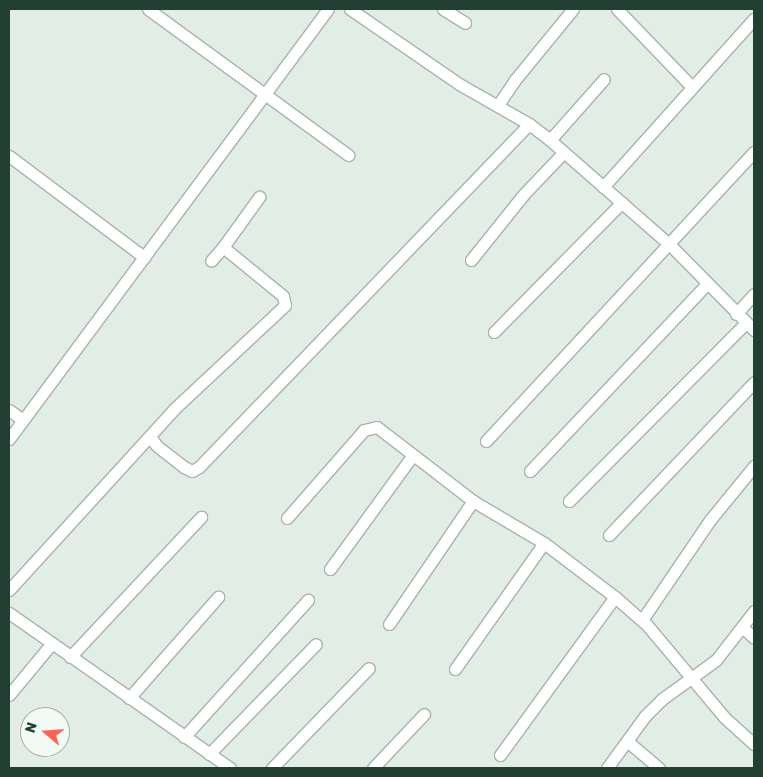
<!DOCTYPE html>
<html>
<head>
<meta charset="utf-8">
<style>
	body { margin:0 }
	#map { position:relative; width:763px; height:777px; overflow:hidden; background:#e2ede6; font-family:Rubik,sans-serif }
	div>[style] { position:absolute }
	.roads { filter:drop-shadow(1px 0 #a4b5ad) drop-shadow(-1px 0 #a4b5ad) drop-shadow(0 1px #a4b5ad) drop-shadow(0 -1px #a4b5ad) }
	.street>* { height:11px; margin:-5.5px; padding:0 5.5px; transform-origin:5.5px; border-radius:5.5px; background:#fff }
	span { translate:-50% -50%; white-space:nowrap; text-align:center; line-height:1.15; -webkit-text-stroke:4px #f3f9f5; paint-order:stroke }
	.frame { position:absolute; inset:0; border:10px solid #213f33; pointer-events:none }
	.north { position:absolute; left:20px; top:707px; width:50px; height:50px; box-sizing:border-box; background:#f3f9f5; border:1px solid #9fafa7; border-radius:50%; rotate:288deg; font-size:14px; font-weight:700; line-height:20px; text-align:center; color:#213f33 }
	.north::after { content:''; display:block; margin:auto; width:18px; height:22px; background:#fa6653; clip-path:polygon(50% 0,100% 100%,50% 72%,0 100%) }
</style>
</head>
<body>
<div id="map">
	<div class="roads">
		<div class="street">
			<i style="left:148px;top:9px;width:248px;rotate:36.1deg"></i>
			<i style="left:350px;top:9px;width:132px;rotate:34.5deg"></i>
			<i style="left:459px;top:84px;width:81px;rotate:29.7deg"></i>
			<i style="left:529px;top:124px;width:26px;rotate:37deg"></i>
			<i style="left:550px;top:140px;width:159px;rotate:41.2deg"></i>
			<i style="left:670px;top:245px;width:120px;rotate:45.3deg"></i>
			<i style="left:443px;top:9px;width:26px;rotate:32deg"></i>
			<i style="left:617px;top:9px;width:108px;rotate:46.1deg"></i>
			<i style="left:498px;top:105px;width:29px;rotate:-56deg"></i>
			<i style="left:514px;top:81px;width:93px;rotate:-50.7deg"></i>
			<i style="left:550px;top:140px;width:81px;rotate:-48.5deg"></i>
			<i style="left:9px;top:156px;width:169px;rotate:36.8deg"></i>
			<i style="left:603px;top:187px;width:226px;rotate:-48.1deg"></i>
			<i style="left:223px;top:247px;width:62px;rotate:-54.2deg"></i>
			<i style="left:471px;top:260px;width:83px;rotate:-51.3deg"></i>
			<i style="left:523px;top:195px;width:58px;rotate:-46.4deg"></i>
			<i style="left:736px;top:314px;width:27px;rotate:-48deg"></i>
			<i style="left:494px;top:332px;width:182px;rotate:-45.4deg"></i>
			<i style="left:9px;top:410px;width:17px;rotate:36deg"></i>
			<i style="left:150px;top:437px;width:11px;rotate:52deg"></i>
			<i style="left:157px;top:446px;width:34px;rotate:38deg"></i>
			<i style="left:184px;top:467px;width:9px;rotate:27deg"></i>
			<i style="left:192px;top:471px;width:8px;rotate:-30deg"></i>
			<i style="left:199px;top:467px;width:476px;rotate:-46.1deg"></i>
			<i style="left:9px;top:439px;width:535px;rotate:-53.43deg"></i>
			<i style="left:486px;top:441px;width:394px;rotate:-47.2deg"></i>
			<i style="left:530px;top:471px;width:257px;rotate:-46.6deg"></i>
			<i style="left:569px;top:501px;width:251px;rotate:-45.2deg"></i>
			<i style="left:287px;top:518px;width:117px;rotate:-48.8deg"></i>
			<i style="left:364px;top:430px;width:13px;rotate:-13deg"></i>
			<i style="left:377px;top:427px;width:121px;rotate:37.6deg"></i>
			<i style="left:473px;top:501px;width:82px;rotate:30.6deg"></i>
			<i style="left:544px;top:543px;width:89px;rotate:37.3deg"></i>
			<i style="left:615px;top:597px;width:43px;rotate:41.2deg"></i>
			<i style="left:647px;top:625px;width:121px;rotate:50deg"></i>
			<i style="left:725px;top:718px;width:39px;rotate:42deg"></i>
			<i style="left:609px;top:535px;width:211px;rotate:-46.5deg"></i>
			<i style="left:330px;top:569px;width:140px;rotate:-54deg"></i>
			<i style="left:9px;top:590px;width:245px;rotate:-47.6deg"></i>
			<i style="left:174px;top:409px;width:152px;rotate:-43.1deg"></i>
			<i style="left:285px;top:305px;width:9px;rotate:-103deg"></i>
			<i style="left:283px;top:296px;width:77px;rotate:-140.8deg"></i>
			<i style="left:223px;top:247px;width:18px;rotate:131deg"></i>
			<i style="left:9px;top:613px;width:52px;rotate:34.9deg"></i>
			<i style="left:642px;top:620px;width:121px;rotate:-55.8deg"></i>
			<i style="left:710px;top:520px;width:70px;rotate:-50.8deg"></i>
			<i style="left:389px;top:624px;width:149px;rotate:-55.7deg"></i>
			<i style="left:743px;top:628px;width:15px;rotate:42deg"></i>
			<i style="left:70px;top:657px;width:192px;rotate:-46.9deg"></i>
			<i style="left:455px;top:669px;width:154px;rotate:-54.8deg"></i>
			<i style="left:9px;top:695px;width:67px;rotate:-50.4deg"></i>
			<i style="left:52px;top:643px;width:218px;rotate:35.1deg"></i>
			<i style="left:129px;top:698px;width:135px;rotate:-48.6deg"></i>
			<i style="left:184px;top:737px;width:185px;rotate:-47.9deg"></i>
			<i style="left:627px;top:741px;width:42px;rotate:40.2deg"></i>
			<i style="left:209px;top:754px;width:153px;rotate:-45.8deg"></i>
			<i style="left:500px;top:755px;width:195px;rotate:-54deg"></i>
			<i style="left:272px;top:768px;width:139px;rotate:-45.9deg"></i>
			<i style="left:373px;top:768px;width:74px;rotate:-46.6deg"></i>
			<i style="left:607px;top:768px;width:64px;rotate:-53.8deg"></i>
			<i style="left:645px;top:716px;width:24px;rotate:-45deg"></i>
			<i style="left:662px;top:699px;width:67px;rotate:-35.8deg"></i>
			<i style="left:716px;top:660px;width:62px;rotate:-52.2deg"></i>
		</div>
	</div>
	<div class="frame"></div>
	<div class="north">N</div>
</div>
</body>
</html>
